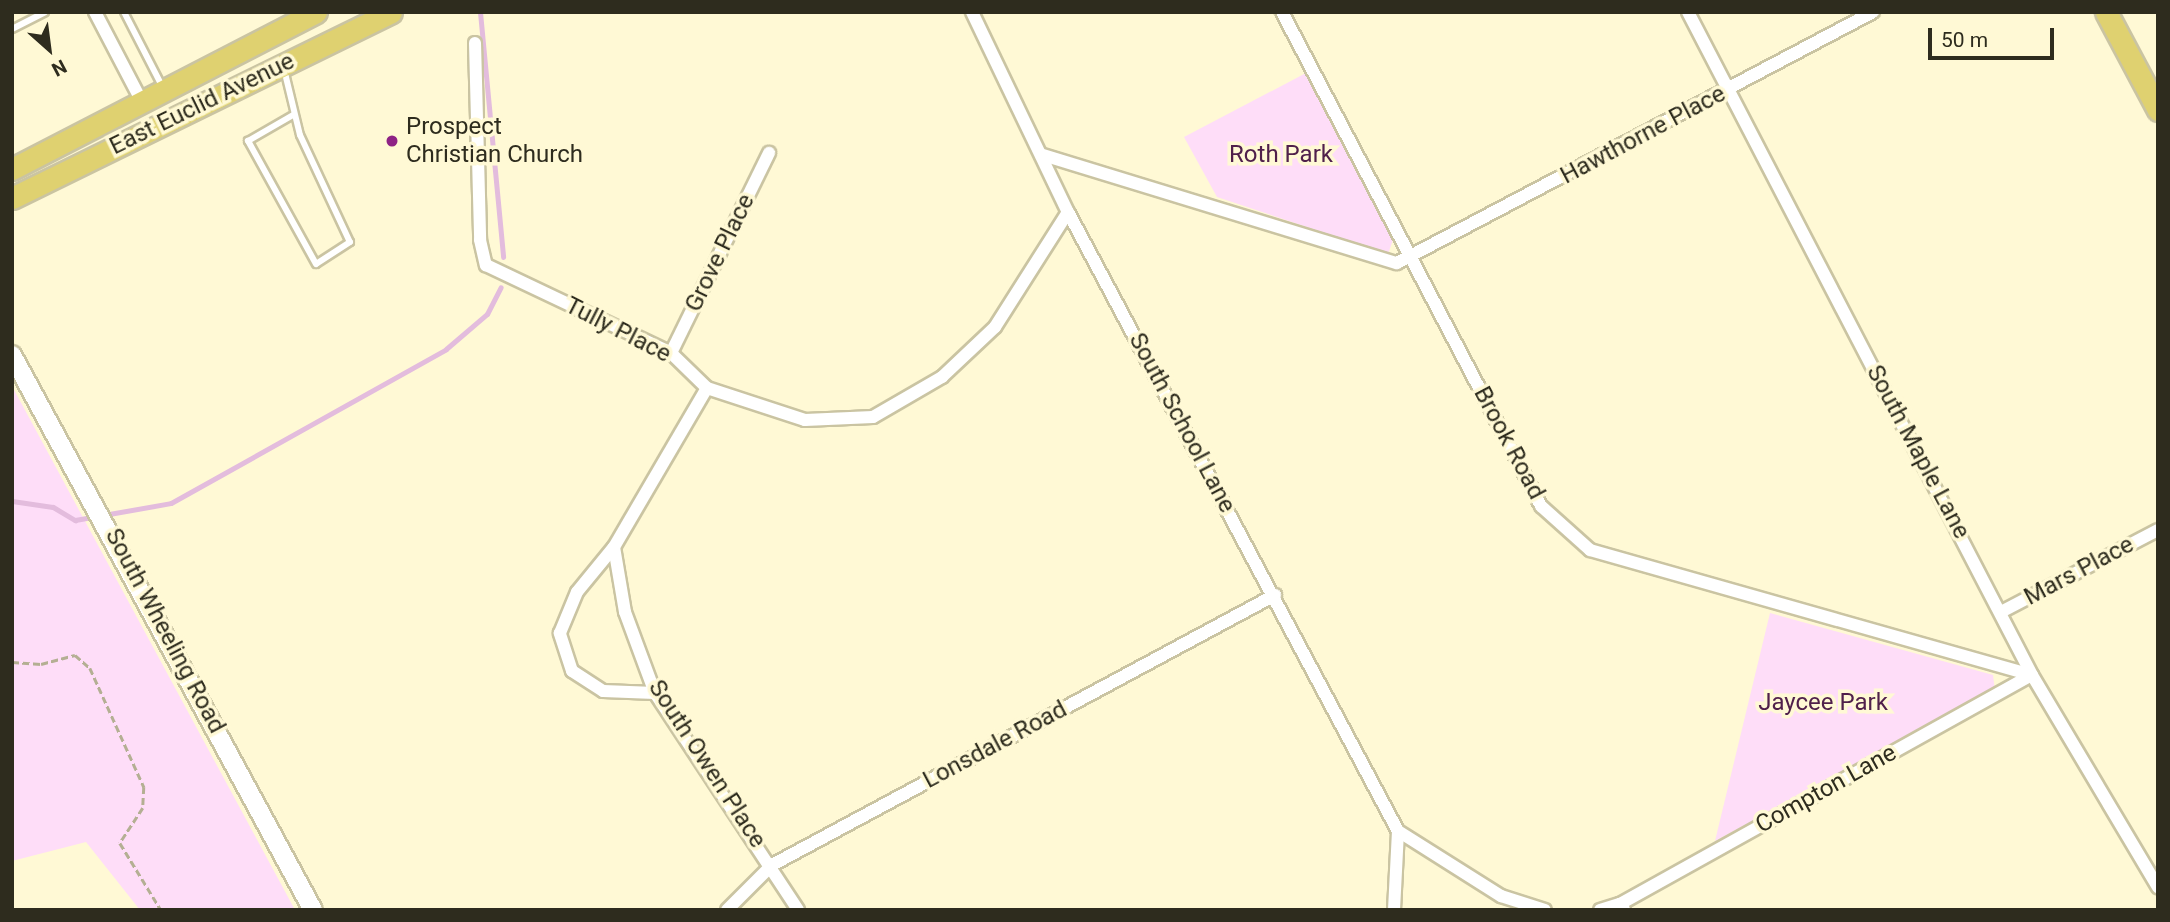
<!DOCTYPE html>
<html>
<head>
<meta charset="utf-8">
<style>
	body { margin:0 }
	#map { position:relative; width:2170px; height:922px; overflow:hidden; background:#fff9d5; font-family:Roboto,sans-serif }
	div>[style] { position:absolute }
	.green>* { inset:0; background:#feddf8 }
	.stream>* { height:5px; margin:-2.5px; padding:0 2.5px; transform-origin:2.5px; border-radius:2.5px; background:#e3bcdd }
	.path>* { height:2.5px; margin-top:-1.25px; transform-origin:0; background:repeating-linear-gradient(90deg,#b4af93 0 7px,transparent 0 10.5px) }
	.roads { filter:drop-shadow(2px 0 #cac4a2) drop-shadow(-2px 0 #cac4a2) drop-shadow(0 2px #cac4a2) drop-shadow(0 -2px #cac4a2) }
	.lane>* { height:6px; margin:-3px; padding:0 3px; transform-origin:3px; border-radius:3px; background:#fff }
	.street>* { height:12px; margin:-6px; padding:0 6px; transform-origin:6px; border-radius:6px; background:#fff }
	.secondary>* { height:18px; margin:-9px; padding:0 9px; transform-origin:9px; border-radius:9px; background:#fff }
	.primary>* { height:21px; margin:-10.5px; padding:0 10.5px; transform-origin:10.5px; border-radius:10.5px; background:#dfd170 }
	.dots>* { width:19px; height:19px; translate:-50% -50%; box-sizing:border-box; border:4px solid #fff9d5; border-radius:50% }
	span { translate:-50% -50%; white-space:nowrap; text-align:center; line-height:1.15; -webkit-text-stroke:7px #fff9d5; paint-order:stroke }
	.street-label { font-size:24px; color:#2e2c1e }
	.poi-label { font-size:24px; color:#2e2c1e }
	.left { translate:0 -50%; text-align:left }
	.park-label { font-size:24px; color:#50204b }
	.frame { position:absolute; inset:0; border:14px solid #2e2c1e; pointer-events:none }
	.north { position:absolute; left:14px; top:14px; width:70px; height:70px; -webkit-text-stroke:5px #fff9d5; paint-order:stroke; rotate:152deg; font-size:19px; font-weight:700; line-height:28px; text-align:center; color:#2e2c1e }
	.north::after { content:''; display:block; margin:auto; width:24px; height:32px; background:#2e2c1e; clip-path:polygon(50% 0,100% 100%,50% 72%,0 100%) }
	.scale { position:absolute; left:1928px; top:28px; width:126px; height:32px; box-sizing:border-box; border:4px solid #2e2c1e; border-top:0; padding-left:9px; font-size:21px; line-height:24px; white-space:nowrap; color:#2e2c1e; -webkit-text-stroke:5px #fff9d5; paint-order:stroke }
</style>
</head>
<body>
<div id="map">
	<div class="green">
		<i style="clip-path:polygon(1306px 73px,1394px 237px,1388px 254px,1217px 197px,1184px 137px)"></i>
		<i style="clip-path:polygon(12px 386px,295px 910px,140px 910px,86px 842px,12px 861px)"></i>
		<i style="clip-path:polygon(1770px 613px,1993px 675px,1995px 691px,1715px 841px)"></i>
	</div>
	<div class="stream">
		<i style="left:480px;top:12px;width:246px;rotate:84.6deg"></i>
		<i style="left:12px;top:501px;width:41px;rotate:8.3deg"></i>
		<i style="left:53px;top:507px;width:26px;rotate:31deg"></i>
		<i style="left:75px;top:520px;width:97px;rotate:-10deg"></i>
		<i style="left:171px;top:503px;width:315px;rotate:-29.2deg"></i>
		<i style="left:446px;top:349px;width:54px;rotate:-40.5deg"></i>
		<i style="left:487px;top:314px;width:30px;rotate:-63deg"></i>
	</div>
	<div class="path">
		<i style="left:12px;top:662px;width:29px;rotate:4deg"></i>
		<i style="left:41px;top:664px;width:35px;rotate:-15deg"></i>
		<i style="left:75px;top:655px;width:20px;rotate:41deg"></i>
		<i style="left:90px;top:668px;width:131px;rotate:65.6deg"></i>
		<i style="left:144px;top:787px;width:21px;rotate:93deg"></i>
		<i style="left:143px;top:808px;width:42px;rotate:123.3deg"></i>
		<i style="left:120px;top:843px;width:79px;rotate:58.5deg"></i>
	</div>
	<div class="roads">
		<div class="lane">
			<i style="left:124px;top:12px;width:85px;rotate:62.8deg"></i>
			<i style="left:12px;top:29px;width:37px;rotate:-27deg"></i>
			<i style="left:284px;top:69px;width:68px;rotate:76.4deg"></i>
			<i style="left:300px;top:135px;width:118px;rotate:65deg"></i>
			<i style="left:350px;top:242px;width:40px;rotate:147.1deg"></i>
			<i style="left:316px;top:264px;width:141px;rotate:-118.9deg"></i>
			<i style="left:248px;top:141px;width:52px;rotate:-30deg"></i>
		</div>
		<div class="street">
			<i style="left:95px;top:12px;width:99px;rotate:62.4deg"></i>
			<i style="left:972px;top:12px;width:222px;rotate:64.4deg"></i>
			<i style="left:1068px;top:212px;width:701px;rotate:61.94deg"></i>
			<i style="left:1398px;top:831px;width:79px;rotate:92.9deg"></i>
			<i style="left:1282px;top:12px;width:558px;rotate:62.33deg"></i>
			<i style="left:1541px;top:506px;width:66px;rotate:41.9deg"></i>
			<i style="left:1590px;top:550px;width:459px;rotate:15.8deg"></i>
			<i style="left:1688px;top:12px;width:747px;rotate:62.58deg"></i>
			<i style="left:2032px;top:675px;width:247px;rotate:59.3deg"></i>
			<i style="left:475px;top:43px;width:197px;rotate:88.5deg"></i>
			<i style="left:480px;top:240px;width:26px;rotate:77deg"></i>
			<i style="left:486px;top:265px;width:205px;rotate:25.4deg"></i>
			<i style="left:671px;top:353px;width:50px;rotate:44.2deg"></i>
			<i style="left:707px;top:388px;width:103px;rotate:18.1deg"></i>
			<i style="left:805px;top:420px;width:68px;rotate:-2.5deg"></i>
			<i style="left:873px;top:417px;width:80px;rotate:-30.1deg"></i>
			<i style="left:942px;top:377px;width:73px;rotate:-43.3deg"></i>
			<i style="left:995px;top:327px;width:136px;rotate:-57.6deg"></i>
			<i style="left:1043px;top:155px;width:370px;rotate:17deg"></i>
			<i style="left:1397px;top:263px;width:538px;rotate:-27.8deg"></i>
			<i style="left:671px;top:353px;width:223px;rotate:-63.9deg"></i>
			<i style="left:614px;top:547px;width:66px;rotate:80.4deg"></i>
			<i style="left:625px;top:612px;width:86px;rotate:69.7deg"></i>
			<i style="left:655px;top:693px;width:260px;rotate:56.6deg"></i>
			<i style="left:2001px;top:612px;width:177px;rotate:-27.6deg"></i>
			<i style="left:655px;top:693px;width:52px;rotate:-177.8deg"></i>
			<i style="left:603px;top:691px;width:37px;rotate:-147deg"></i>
			<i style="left:572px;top:671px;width:40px;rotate:-108deg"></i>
			<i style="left:560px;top:633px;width:44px;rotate:-67.5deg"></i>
			<i style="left:577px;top:592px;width:58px;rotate:-50.6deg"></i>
			<i style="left:614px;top:547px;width:184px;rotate:-59.7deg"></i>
			<i style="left:1398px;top:831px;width:122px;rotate:32.3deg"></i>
			<i style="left:1501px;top:896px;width:46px;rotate:17.7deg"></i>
			<i style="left:1620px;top:904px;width:471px;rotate:-29.1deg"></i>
			<i style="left:727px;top:910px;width:64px;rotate:-45deg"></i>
			<i style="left:772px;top:865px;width:571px;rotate:-28.23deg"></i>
			<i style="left:1600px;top:910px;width:21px;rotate:-17deg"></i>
			<i style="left:1620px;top:904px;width:6px;rotate:51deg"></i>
		</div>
		<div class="secondary">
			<i style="left:12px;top:355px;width:631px;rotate:61.53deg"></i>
		</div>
		<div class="primary">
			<i style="left:2106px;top:12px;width:111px;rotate:62deg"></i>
			<i style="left:12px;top:169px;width:342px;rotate:-27.3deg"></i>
			<i style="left:12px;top:198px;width:422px;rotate:-26.1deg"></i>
		</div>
	</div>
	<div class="dots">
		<i style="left:392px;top:141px;background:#8e2285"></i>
	</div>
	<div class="street-label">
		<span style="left:202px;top:104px;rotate:-26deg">East Euclid Avenue</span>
		<span style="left:1643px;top:135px;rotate:-28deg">Hawthorne Place</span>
		<span style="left:720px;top:253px;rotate:-64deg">Grove Place</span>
		<span style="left:618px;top:330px;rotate:27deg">Tully Place</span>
		<span style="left:1182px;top:423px;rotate:62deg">South School Lane</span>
		<span style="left:1509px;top:443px;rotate:62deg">Brook Road</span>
		<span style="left:1918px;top:452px;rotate:62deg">South Maple Lane</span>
		<span style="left:2079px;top:571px;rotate:-28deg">Mars Place</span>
		<span style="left:165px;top:631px;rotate:62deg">South Wheeling Road</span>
		<span style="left:995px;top:745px;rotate:-28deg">Lonsdale Road</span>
		<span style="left:707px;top:764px;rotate:57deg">South Owen Place</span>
		<span style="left:1826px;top:789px;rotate:-29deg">Compton Lane</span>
	</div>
	<div class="poi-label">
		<span class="left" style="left:406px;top:141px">Prospect<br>Christian Church</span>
	</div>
	<div class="park-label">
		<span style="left:1281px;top:155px">Roth Park</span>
		<span style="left:1823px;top:703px">Jaycee Park</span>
	</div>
	<div class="frame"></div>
	<div class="north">N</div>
	<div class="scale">50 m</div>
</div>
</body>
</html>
